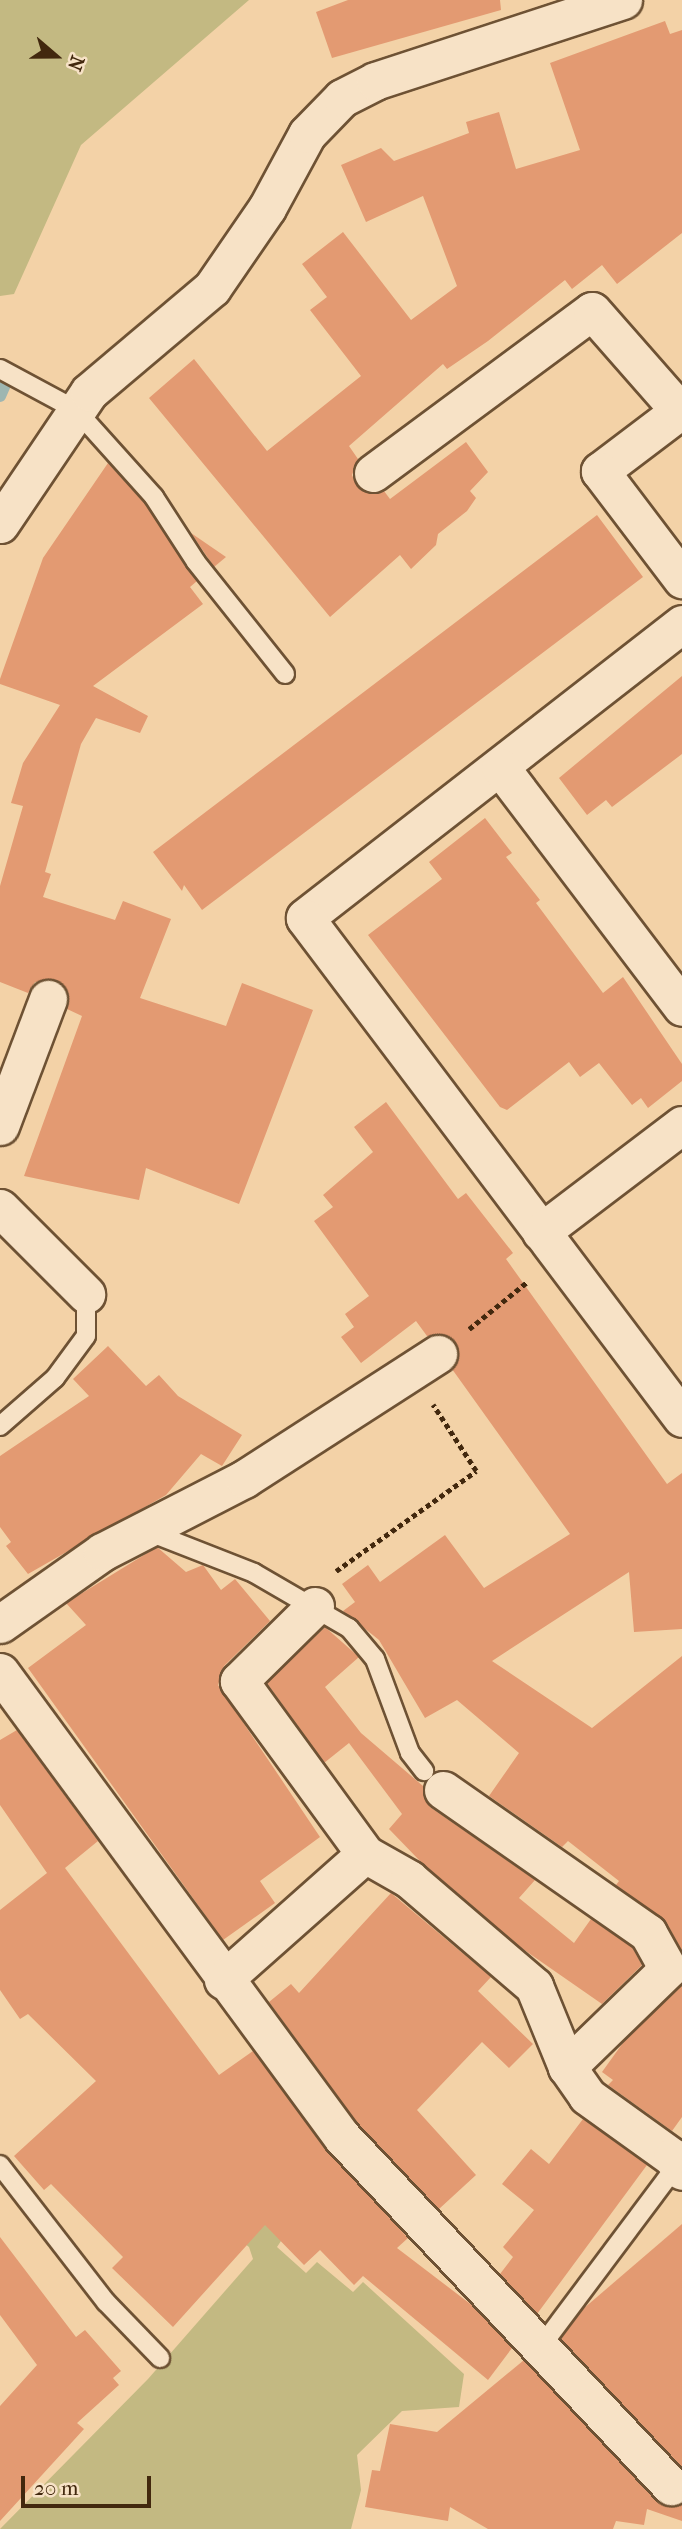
<!DOCTYPE html>
<html>
<head>
<meta charset="utf-8">
<style>
	body { margin:0 }
	#map { position:relative; width:682px; height:2529px; overflow:hidden; background:#f3d2a7; font-family:"IM FELL French Canon",serif }
	div>[style] { position:absolute }
	.green>* { inset:0; background:#c3b982 }
	.stream>* { height:12px; margin:-6px; padding:0 6px; transform-origin:6px; border-radius:6px; background:#9eb6b1 }
	.building>* { inset:0; background:#e39a72 }
	.path>* { height:4.5px; margin-top:-2.25px; transform-origin:0; background:repeating-linear-gradient(90deg,#42280e 0 5px,transparent 0 8.5px) }
	.roads { filter:drop-shadow(2px 0 #6e5234) drop-shadow(-2px 0 #6e5234) drop-shadow(0 2px #6e5234) drop-shadow(0 -2px #6e5234) }
	.lane>* { height:18px; margin:-9px; padding:0 9px; transform-origin:9px; border-radius:9px; background:#f7e2c6 }
	.street>* { height:37px; margin:-18.5px; padding:0 18.5px; transform-origin:18.5px; border-radius:18.5px; background:#f7e2c6 }
	span { translate:-50% -50%; white-space:nowrap; text-align:center; line-height:1.15; -webkit-text-stroke:7px #f7e2c6; paint-order:stroke }
	.north { position:absolute; left:21px; top:21px; width:70px; height:70px; -webkit-text-stroke:5px #f7e2c6; paint-order:stroke; rotate:110deg; font-size:19px; font-weight:700; line-height:28px; text-align:center; color:#42280e }
	.north::after { content:''; display:block; margin:auto; width:24px; height:32px; background:#42280e; clip-path:polygon(50% 0,100% 100%,50% 72%,0 100%) }
	.scale { position:absolute; left:21px; top:2476px; width:130px; height:32px; box-sizing:border-box; border:4px solid #42280e; border-top:0; padding-left:9px; font-size:21px; line-height:24px; white-space:nowrap; color:#42280e; -webkit-text-stroke:5px #f7e2c6; paint-order:stroke }
</style>
</head>
<body>
<div id="map">
	<div class="green">
		<i style="clip-path:polygon(0 0,249px 0,81px 145px,14px 294px,0 296px)"></i>
		<i style="clip-path:polygon(210px 2168px,285px 2235px,277px 2247px,306px 2273px,317px 2262px,353px 2292px,363px 2282px,464px 2374px,459px 2407px,402px 2411px,357px 2455px,361px 2490px,351px 2529px,0 2529px,148px 2379px,253px 2259px,249px 2247px,181px 2194px)"></i>
	</div>
	<div class="stream">
		<i style="left:0;top:396px;width:10px;rotate:-66deg"></i>
	</div>
	<div class="building">
		<i style="clip-path:polygon(348px 0,500px 0,501px 10px,332px 58px,316px 12px)"></i>
		<i style="clip-path:polygon(665px 21px,670px 34px,682px 30px,682px 233px,617px 284px,602px 265px,572px 289px,565px 280px,488px 341px,447px 369px,443px 364px,349px 446px,358px 459px,352px 475px,357px 486px,365px 492px,384px 491px,390px 499px,466px 442px,488px 472px,470px 491px,476px 498px,467px 511px,438px 534px,436px 545px,411px 569px,400px 555px,330px 617px,149px 398px,194px 359px,267px 451px,361px 376px,310px 310px,327px 297px,302px 264px,343px 232px,411px 320px,457px 286px,423px 196px,366px 222px,341px 165px,381px 148px,394px 161px,469px 133px,466px 122px,499px 112px,516px 169px,580px 150px,550px 63px)"></i>
		<i style="clip-path:polygon(108px 463px,145px 504px,197px 581px,190px 587px,203px 604px,93px 686px,148px 716px,140px 733px,96px 718px,81px 744px,45px 872px,51px 874px,43px 897px,115px 920px,123px 901px,171px 919px,140px 998px,226px 1026px,242px 983px,313px 1010px,239px 1204px,146px 1168px,139px 1200px,24px 1176px,82px 1016px,67px 1009px,69px 995px,56px 980px,35px 982px,28px 993px,0 982px,0 886px,23px 806px,11px 803px,23px 763px,60px 705px,0 684px,0 679px,43px 558px)"></i>
		<i style="clip-path:polygon(597px 515px,643px 577px,202px 910px,184px 885px,182px 891px,153px 852px)"></i>
		<i style="clip-path:polygon(191px 533px,226px 557px,214px 567px)"></i>
		<i style="clip-path:polygon(682px 676px,682px 754px,612px 807px,606px 800px,587px 815px,559px 778px)"></i>
		<i style="clip-path:polygon(485px 818px,512px 853px,506px 857px,540px 900px,536px 903px,603px 993px,623px 977px,682px 1064px,682px 1081px,648px 1108px,641px 1098px,632px 1105px,599px 1063px,580px 1077px,569px 1062px,507px 1110px,500px 1107px,368px 935px,442px 879px,429px 862px)"></i>
		<i style="clip-path:polygon(386px 1102px,458px 1199px,466px 1193px,513px 1253px,506px 1259px,667px 1484px,682px 1473px,682px 1629px,634px 1632px,629px 1572px,492px 1661px,592px 1728px,682px 1656px,682px 1951px,666px 1922px,616px 1885px,619px 1881px,568px 1841px,562px 1847px,489px 1796px,519px 1753px,457px 1700px,425px 1718px,379px 1640px,343px 1611px,355px 1602px,342px 1584px,368px 1565px,380px 1582px,445px 1535px,484px 1588px,570px 1534px,452px 1369px,459px 1352px,448px 1336px,427px 1336px,416px 1321px,361px 1363px,341px 1337px,354px 1327px,345px 1314px,369px 1296px,314px 1221px,333px 1207px,323px 1195px,373px 1152px,354px 1127px)"></i>
		<i style="clip-path:polygon(108px 1346px,146px 1386px,159px 1375px,178px 1396px,242px 1435px,222px 1466px,201px 1454px,166px 1495px,28px 1574px,6px 1546px,11px 1542px,0 1527px,0 1456px,89px 1396px,73px 1379px)"></i>
		<i style="clip-path:polygon(157px 1547px,186px 1572px,203px 1565px,221px 1590px,235px 1579px,270px 1621px,224px 1666px,218px 1685px,320px 1837px,260px 1881px,275px 1903px,223px 1940px,28px 1668px,86px 1625px,66px 1603px)"></i>
		<i style="clip-path:polygon(325px 1627px,359px 1657px,325px 1687px,361px 1733px,423px 1786px,430px 1807px,535px 1880px,519px 1898px,574px 1943px,591px 1919px,632px 1947px,642px 1965px,602px 2004px,520px 1947px,420px 1861px,389px 1829px,402px 1814px,349px 1743px,324px 1763px,267px 1683px)"></i>
		<i style="clip-path:polygon(17px 1730px,98px 1841px,65px 1868px,219px 2075px,253px 2051px,327px 2151px,408px 2238px,397px 2248px,473px 2306px,512px 2348px,488px 2380px,363px 2276px,354px 2285px,320px 2250px,304px 2265px,265px 2225px,173px 2327px,112px 2268px,123px 2257px,51px 2184px,44px 2190px,14px 2156px,96px 2081px,28px 2014px,20px 2019px,0 1990px,0 1910px,47px 1873px,0 1805px,0 1740px)"></i>
		<i style="clip-path:polygon(391px 1893px,491px 1977px,478px 1991px,533px 2044px,509px 2068px,482px 2042px,417px 2110px,476px 2175px,439px 2209px,358px 2124px,269px 2002px,291px 1984px,299px 1993px)"></i>
		<i style="clip-path:polygon(682px 1985px,682px 2117px,672px 2131px,608px 2085px,613px 2080px,602px 2072px,625px 2040px)"></i>
		<i style="clip-path:polygon(583px 2119px,647px 2165px,537px 2314px,500px 2274px,513px 2257px,503px 2247px,534px 2210px,502px 2184px,531px 2149px,549px 2164px)"></i>
		<i style="clip-path:polygon(682px 2224px,682px 2467px,561px 2339px,583px 2309px)"></i>
		<i style="clip-path:polygon(0 2237px,76px 2337px,85px 2330px,121px 2371px,113px 2378px,119px 2385px,77px 2423px,84px 2429px,0 2521px,0 2406px,37px 2365px,0 2315px)"></i>
		<i style="clip-path:polygon(524px 2360px,656px 2500px,666px 2506px,682px 2503px,682px 2521px,647px 2509px,644px 2525px,616px 2521px,613px 2529px,488px 2529px,450px 2507px,448px 2521px,365px 2507px,372px 2470px,380px 2471px,390px 2424px,437px 2432px)"></i>
	</div>
	<div class="path">
		<i style="left:469px;top:1329px;width:75px;rotate:-39deg"></i>
		<i style="left:336px;top:1571px;width:172px;rotate:-35.5deg"></i>
		<i style="left:476px;top:1471px;width:79px;rotate:-123.1deg"></i>
	</div>
	<div class="roads">
		<div class="lane">
			<i style="left:0;top:369px;width:86px;rotate:28.3deg"></i>
			<i style="left:76px;top:410px;width:117px;rotate:48.1deg"></i>
			<i style="left:154px;top:497px;width:77px;rotate:57.1deg"></i>
			<i style="left:196px;top:562px;width:143px;rotate:51.5deg"></i>
			<i style="left:0;top:1426px;width:73px;rotate:-41.1deg"></i>
			<i style="left:55px;top:1378px;width:52px;rotate:-53.6deg"></i>
			<i style="left:86px;top:1336px;width:42px;rotate:-90deg"></i>
			<i style="left:147px;top:1531px;width:115px;rotate:21.4deg"></i>
			<i style="left:254px;top:1573px;width:110px;rotate:30.1deg"></i>
			<i style="left:349px;top:1628px;width:40px;rotate:50deg"></i>
			<i style="left:375px;top:1659px;width:100px;rotate:69.6deg"></i>
			<i style="left:410px;top:1753px;width:23px;rotate:52deg"></i>
			<i style="left:0;top:2165px;width:173px;rotate:52.3deg"></i>
			<i style="left:106px;top:2302px;width:78px;rotate:46deg"></i>
			<i style="left:543px;top:2344px;width:224px;rotate:-53.2deg"></i>
		</div>
		<div class="street">
			<i style="left:682px;top:409px;width:103px;rotate:142.9deg"></i>
			<i style="left:600px;top:471px;width:136px;rotate:52.8deg"></i>
			<i style="left:373px;top:473px;width:272px;rotate:-36.5deg"></i>
			<i style="left:592px;top:311px;width:133px;rotate:48.7deg"></i>
			<i style="left:0;top:524px;width:159px;rotate:-56deg"></i>
			<i style="left:89px;top:392px;width:161px;rotate:-40.2deg"></i>
			<i style="left:212px;top:288px;width:97px;rotate:-55.5deg"></i>
			<i style="left:267px;top:208px;width:84px;rotate:-61.6deg"></i>
			<i style="left:307px;top:134px;width:50px;rotate:-45.8deg"></i>
			<i style="left:342px;top:98px;width:37px;rotate:-27deg"></i>
			<i style="left:375px;top:81px;width:261px;rotate:-18.1deg"></i>
			<i style="left:682px;top:624px;width:478px;rotate:142.1deg"></i>
			<i style="left:305px;top:918px;width:626px;rotate:52.98deg"></i>
			<i style="left:500px;top:767px;width:301px;rotate:52.8deg"></i>
			<i style="left:0;top:1126px;width:136px;rotate:-69.3deg"></i>
			<i style="left:0;top:1208px;width:122px;rotate:45deg"></i>
			<i style="left:541px;top:1232px;width:177px;rotate:-37.2deg"></i>
			<i style="left:315px;top:1606px;width:107px;rotate:135.4deg"></i>
			<i style="left:239px;top:1681px;width:214px;rotate:53.9deg"></i>
			<i style="left:365px;top:1854px;width:51px;rotate:29.6deg"></i>
			<i style="left:409px;top:1879px;width:165px;rotate:40.6deg"></i>
			<i style="left:534px;top:1986px;width:87px;rotate:67.8deg"></i>
			<i style="left:567px;top:2067px;width:35px;rotate:55deg"></i>
			<i style="left:587px;top:2096px;width:105px;rotate:35.7deg"></i>
			<i style="left:672px;top:2157px;width:17px;rotate:54deg"></i>
			<i style="left:0;top:1624px;width:125px;rotate:-35.2deg"></i>
			<i style="left:102px;top:1552px;width:160px;rotate:-27.2deg"></i>
			<i style="left:244px;top:1479px;width:231px;rotate:-32.8deg"></i>
			<i style="left:0;top:1672px;width:577px;rotate:53.67deg"></i>
			<i style="left:342px;top:2137px;width:480px;rotate:46.7deg"></i>
			<i style="left:443px;top:1790px;width:250px;rotate:34.9deg"></i>
			<i style="left:648px;top:1933px;width:41px;rotate:60.9deg"></i>
			<i style="left:668px;top:1969px;width:141px;rotate:135.9deg"></i>
			<i style="left:223px;top:1980px;width:190px;rotate:-41.6deg"></i>
		</div>
	</div>
	<div class="north">N</div>
	<div class="scale">20 m</div>
</div>
</body>
</html>
